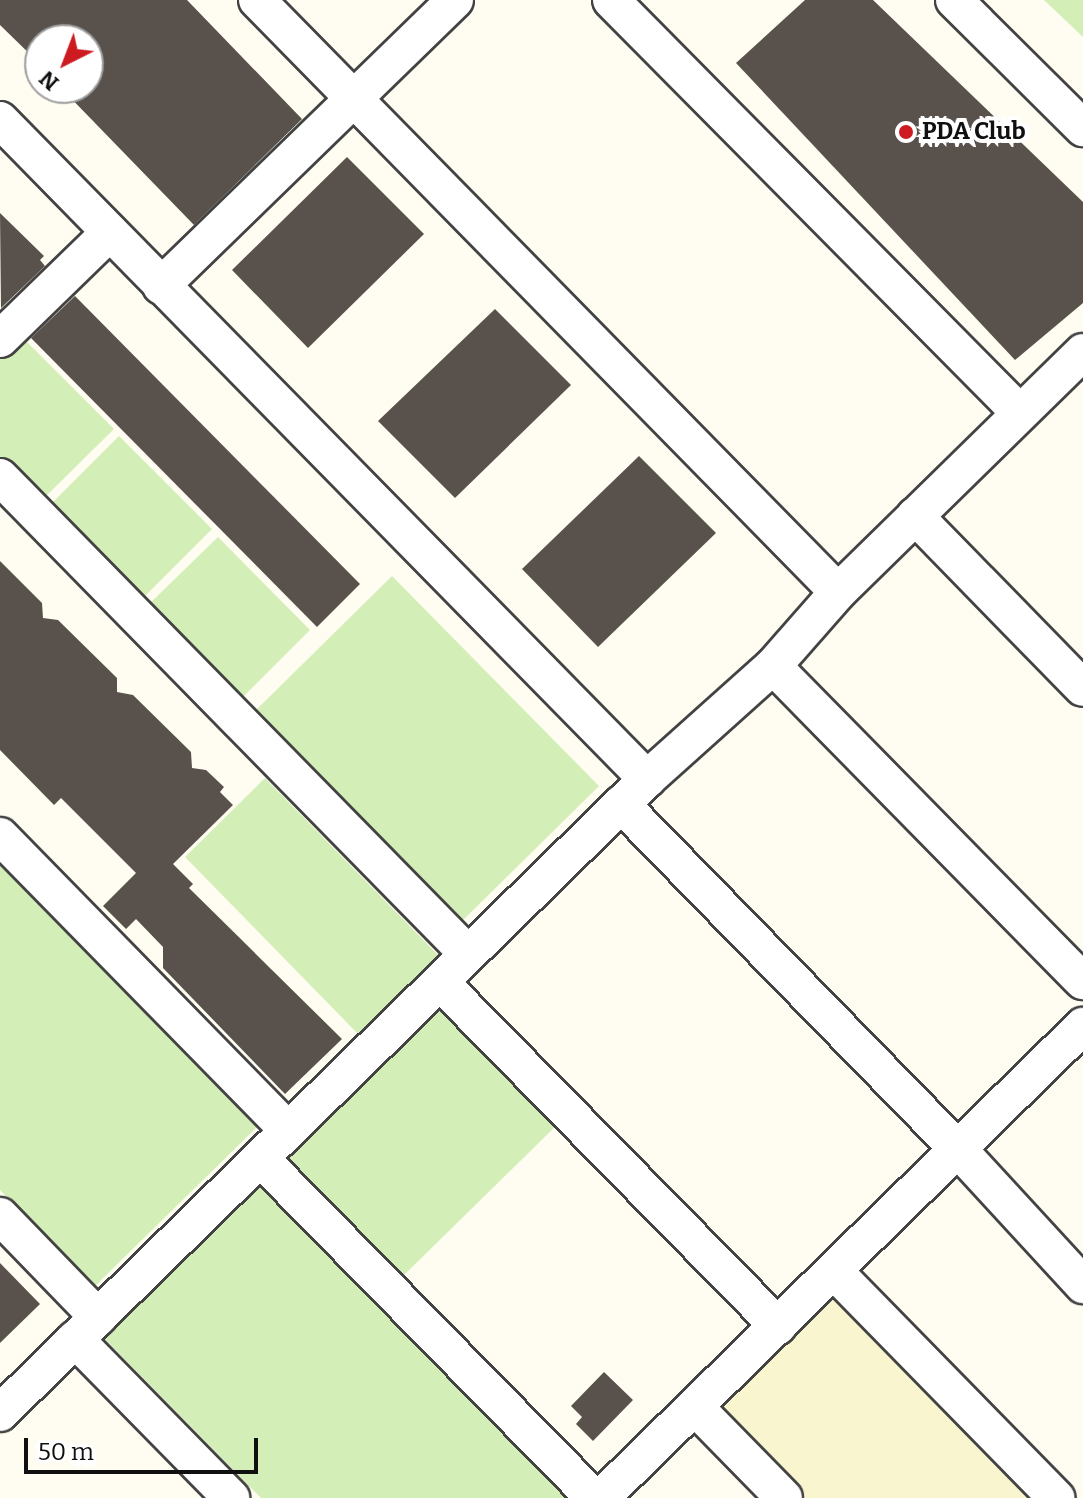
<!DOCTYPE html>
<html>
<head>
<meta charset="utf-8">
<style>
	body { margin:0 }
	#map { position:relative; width:1083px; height:1498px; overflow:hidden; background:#fffdf2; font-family:Bitter,serif }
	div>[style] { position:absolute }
	.farmland>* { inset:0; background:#f8f5cf }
	.green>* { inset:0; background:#d3eeb7 }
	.building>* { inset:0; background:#59514b }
	.roads { filter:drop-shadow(2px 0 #434343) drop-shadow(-2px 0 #434343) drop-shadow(0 2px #434343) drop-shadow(0 -2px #434343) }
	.street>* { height:36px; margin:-18px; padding:0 18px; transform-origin:18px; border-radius:18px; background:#fff }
	.dots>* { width:22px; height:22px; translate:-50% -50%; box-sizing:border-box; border:4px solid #fff; border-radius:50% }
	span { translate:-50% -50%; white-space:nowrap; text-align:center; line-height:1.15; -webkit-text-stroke:8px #fff; paint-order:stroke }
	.poi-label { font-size:24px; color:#101010; font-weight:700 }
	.left { translate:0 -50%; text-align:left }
	.north { position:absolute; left:24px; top:24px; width:80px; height:80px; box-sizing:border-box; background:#fff; border:2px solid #9f9f9f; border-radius:50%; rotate:222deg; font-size:22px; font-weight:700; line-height:32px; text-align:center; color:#101010 }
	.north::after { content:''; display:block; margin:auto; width:28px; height:36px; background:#ce1a21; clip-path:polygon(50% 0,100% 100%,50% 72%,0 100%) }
	.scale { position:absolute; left:24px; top:1438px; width:234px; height:36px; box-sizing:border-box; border:4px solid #101010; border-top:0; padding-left:10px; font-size:24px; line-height:28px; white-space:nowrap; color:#101010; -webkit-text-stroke:6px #fff; paint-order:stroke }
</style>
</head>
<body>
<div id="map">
	<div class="farmland">
		<i style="clip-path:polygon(833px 1293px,1030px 1498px,801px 1498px,708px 1394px)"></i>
	</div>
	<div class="green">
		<i style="clip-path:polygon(1044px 0,1083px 0,1083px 37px)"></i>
		<i style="clip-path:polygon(21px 336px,114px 429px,42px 500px,0 457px,0 356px)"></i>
		<i style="clip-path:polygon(119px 436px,212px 529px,141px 600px,48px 507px)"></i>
		<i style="clip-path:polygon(218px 537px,310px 630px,239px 701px,146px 607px)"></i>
		<i style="clip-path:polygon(392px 576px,599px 786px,457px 926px,250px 716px)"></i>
		<i style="clip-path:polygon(265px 778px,442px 959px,361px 1037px,185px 857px)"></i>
		<i style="clip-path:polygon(0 857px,261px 1123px,94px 1287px,0 1190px)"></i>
		<i style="clip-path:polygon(440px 994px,563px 1119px,403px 1276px,280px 1151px)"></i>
		<i style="clip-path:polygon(261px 1174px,579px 1498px,261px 1498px,99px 1333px)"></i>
	</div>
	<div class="building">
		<i style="clip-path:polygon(0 0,187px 0,302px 119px,194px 225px,61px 88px,88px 88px,88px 40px,40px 40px,40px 64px,0 25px)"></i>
		<i style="clip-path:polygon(805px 0,873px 0,1083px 202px,1083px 303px,1015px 360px,736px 63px)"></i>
		<i style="clip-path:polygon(347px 157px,424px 234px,308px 348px,232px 270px)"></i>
		<i style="clip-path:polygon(0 213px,44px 256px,40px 260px,45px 266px,1px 308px)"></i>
		<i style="clip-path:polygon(75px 296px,360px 584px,317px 627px,31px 338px)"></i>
		<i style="clip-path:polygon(495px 309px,571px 385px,455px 498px,378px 421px)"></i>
		<i style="clip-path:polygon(639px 456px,716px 533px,598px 647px,522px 569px)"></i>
		<i style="clip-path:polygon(0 561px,42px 603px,43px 618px,58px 620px,117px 678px,117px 692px,133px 695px,191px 752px,192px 768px,206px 770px,224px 787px,220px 792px,233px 805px,173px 864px,193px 884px,189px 888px,342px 1039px,285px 1094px,163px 968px,163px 947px,136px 919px,126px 929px,103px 906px,136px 873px,61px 798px,54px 805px,0 750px)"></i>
		<i style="clip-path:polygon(0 1263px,40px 1304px,0 1343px)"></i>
		<i style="clip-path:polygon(604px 1372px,633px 1400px,593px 1441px,576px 1424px,582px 1417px,571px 1406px)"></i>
	</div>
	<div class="roads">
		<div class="street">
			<i style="left:257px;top:0;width:829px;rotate:45.54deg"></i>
			<i style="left:611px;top:0;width:581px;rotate:45.28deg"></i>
			<i style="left:954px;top:0;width:182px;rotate:44.8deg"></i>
			<i style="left:0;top:120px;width:924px;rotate:45.53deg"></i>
			<i style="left:161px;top:286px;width:410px;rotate:-44.2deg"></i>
			<i style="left:0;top:339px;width:153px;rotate:-44.2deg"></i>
			<i style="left:0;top:477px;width:668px;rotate:45.55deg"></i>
			<i style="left:915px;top:516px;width:240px;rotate:45.7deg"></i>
			<i style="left:773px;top:666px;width:442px;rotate:45.5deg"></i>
			<i style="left:621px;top:804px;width:482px;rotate:45.7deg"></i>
			<i style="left:958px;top:1149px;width:185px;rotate:47.4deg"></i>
			<i style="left:0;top:836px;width:412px;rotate:45.6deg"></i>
			<i style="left:440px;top:982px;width:482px;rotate:45.5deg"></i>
			<i style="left:260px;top:1158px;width:477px;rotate:45.5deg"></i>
			<i style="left:0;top:1216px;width:141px;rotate:45.9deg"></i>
			<i style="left:834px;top:1271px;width:318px;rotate:45.6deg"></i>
			<i style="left:75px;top:1339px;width:223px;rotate:45.5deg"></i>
			<i style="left:695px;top:1407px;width:127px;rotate:45.6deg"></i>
			<i style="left:0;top:1413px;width:906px;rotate:-44.42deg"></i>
			<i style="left:647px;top:779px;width:169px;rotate:-41.9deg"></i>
			<i style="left:773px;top:666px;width:98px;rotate:-48.7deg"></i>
			<i style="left:838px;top:592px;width:343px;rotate:-44.4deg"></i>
			<i style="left:601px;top:1498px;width:675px;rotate:-44.4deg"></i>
		</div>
	</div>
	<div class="dots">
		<i style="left:906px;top:132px;background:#ce1a21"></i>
	</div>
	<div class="poi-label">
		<span class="left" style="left:922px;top:132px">PDA Club</span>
	</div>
	<div class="north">N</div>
	<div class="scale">50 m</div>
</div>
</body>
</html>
